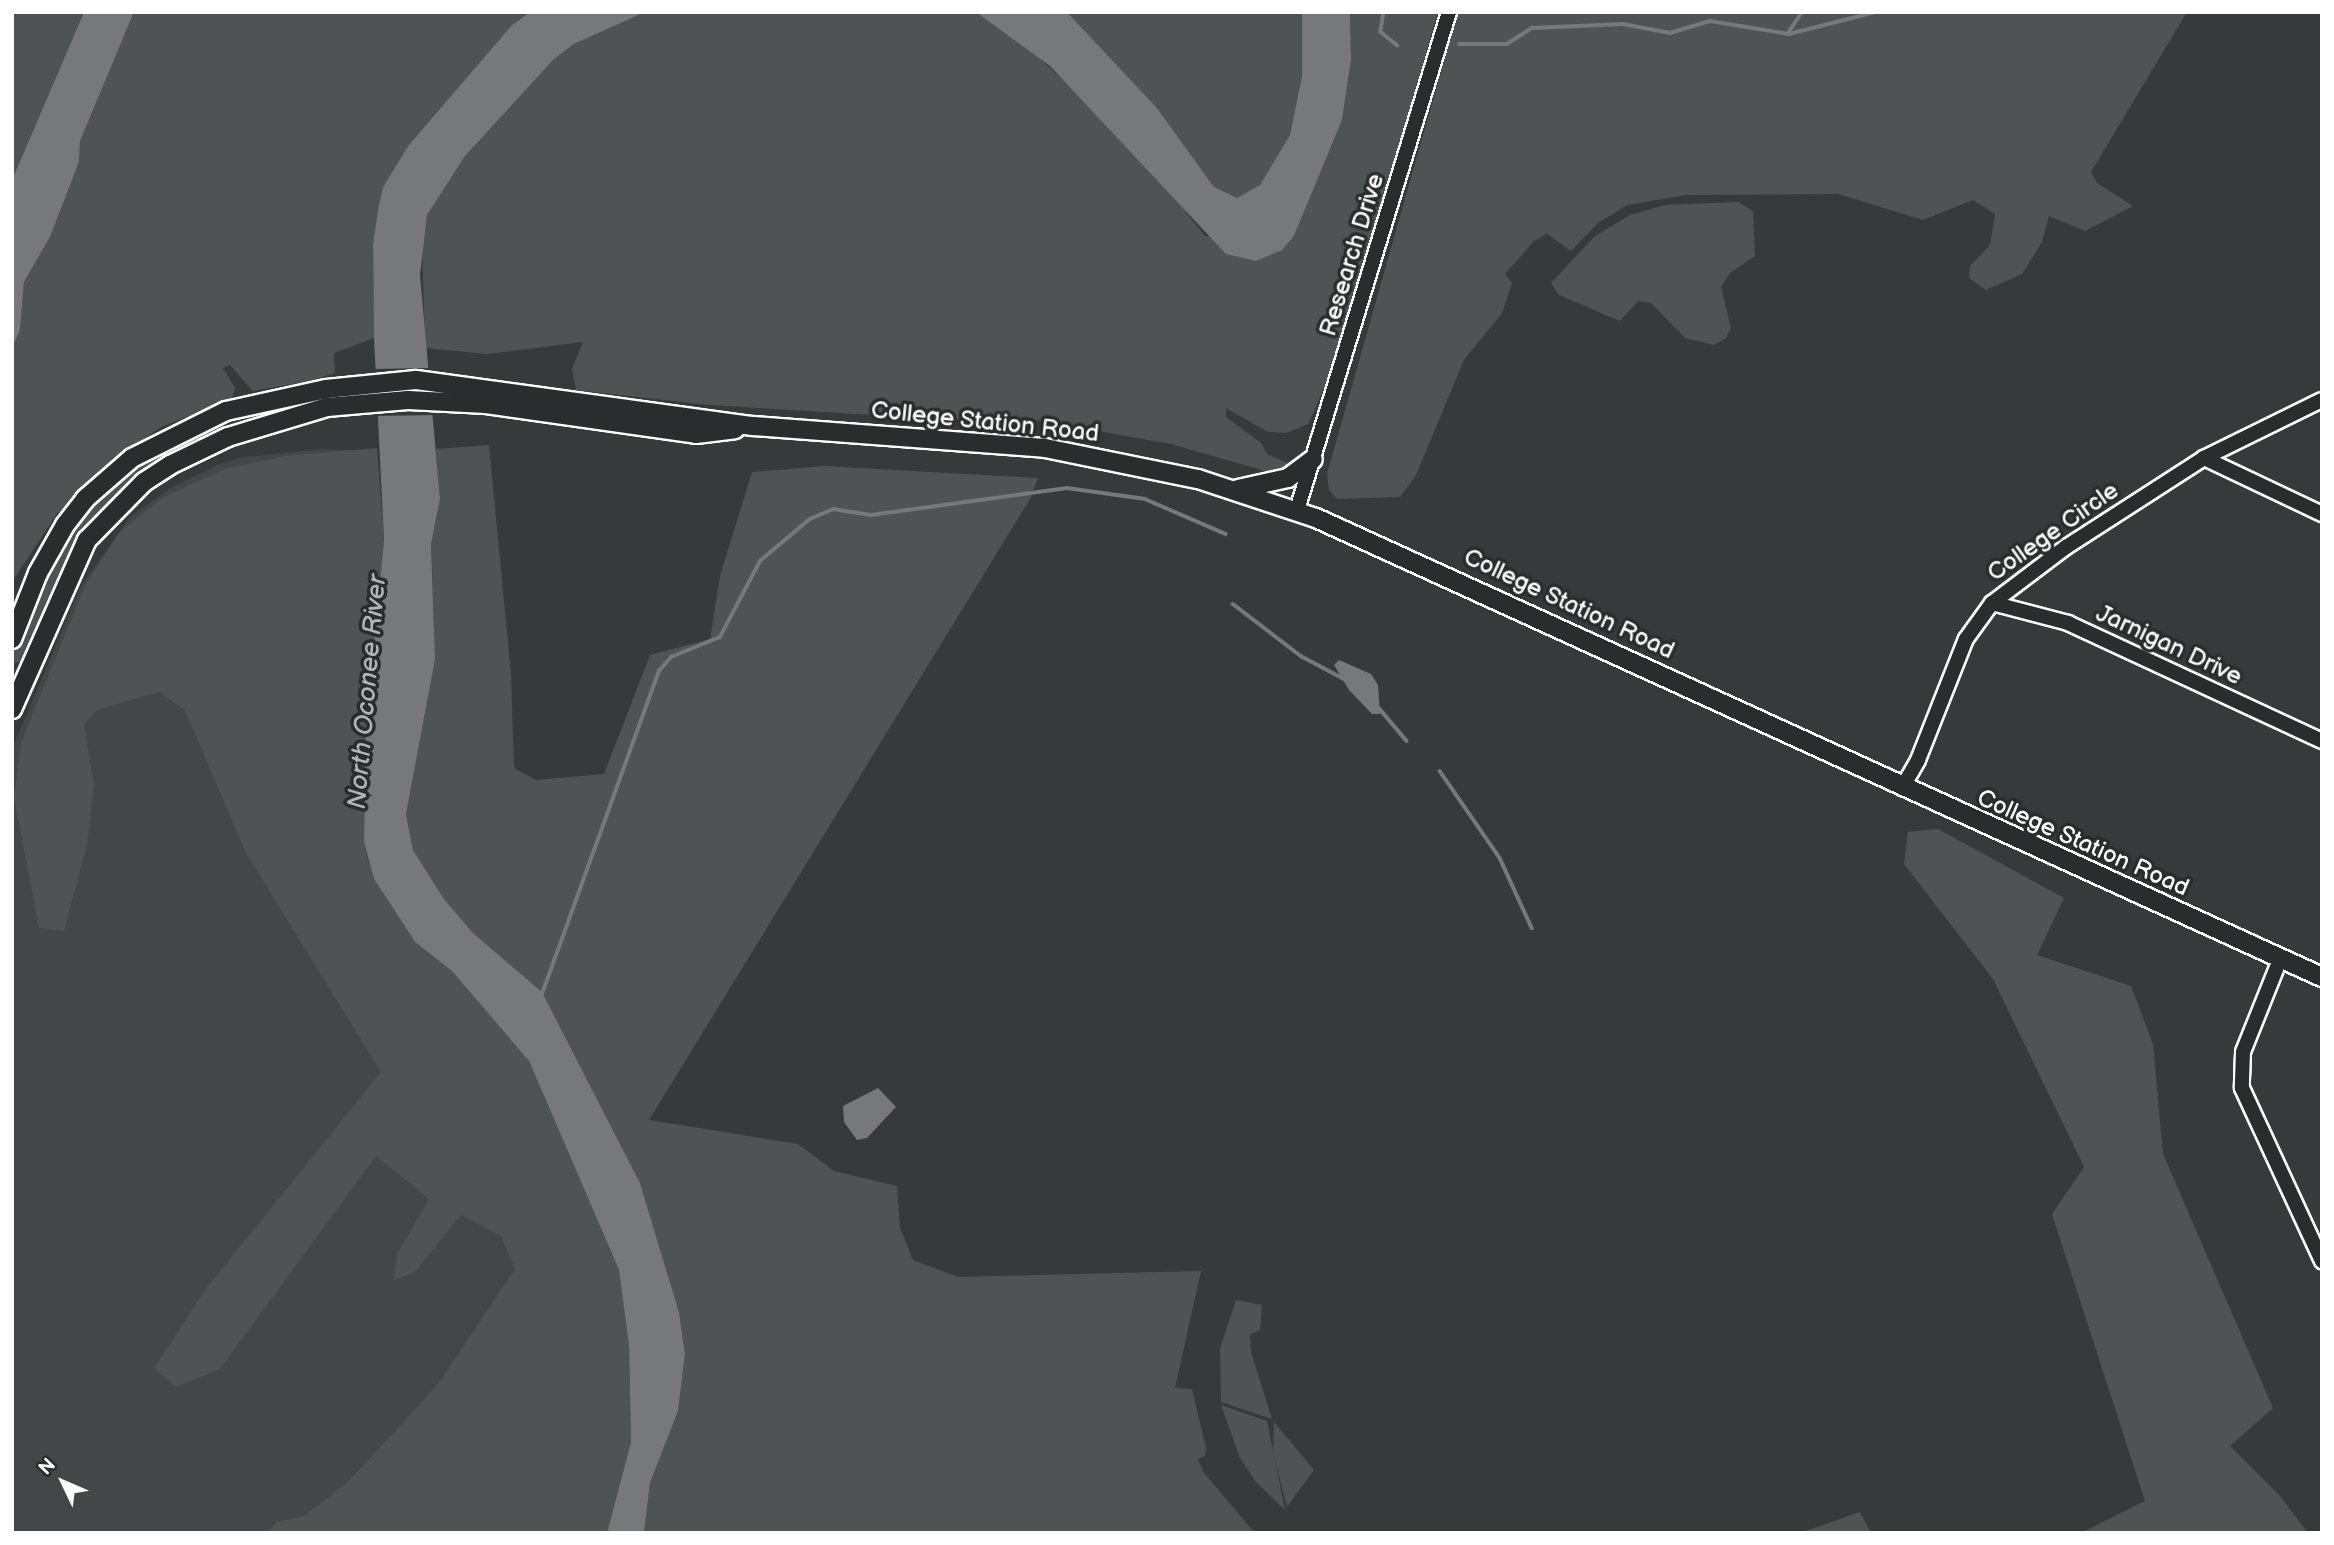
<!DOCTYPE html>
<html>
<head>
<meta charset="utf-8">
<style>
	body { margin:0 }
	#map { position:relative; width:2334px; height:1545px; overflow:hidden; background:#373a3b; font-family:"Balsamiq Sans",sans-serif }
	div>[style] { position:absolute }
	.built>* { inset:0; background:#444748 }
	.green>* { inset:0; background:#505354 }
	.water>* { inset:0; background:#767879 }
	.pier>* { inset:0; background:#373a3b }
	.stream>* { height:3.5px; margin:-1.75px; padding:0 1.75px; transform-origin:1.75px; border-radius:1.75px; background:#767879 }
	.roads { filter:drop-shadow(2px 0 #fff) drop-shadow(-2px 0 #fff) drop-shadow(0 2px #fff) drop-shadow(0 -2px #fff) }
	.minor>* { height:14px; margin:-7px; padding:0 7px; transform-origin:7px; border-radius:7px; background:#2a2d2e }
	.major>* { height:18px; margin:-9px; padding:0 9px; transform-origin:9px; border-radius:9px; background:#2a2d2e }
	span { translate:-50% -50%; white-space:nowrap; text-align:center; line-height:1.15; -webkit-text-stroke:7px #2a2d2e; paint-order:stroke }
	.street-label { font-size:24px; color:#fff }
	.water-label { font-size:26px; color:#b4b5b5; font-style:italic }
	.frame { position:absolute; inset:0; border:14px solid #fff; pointer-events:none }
	.north { position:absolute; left:28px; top:1447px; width:70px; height:70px; -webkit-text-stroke:5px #2a2d2e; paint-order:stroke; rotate:314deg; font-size:19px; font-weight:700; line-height:28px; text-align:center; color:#fff }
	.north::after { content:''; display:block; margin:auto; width:24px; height:32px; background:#fff; clip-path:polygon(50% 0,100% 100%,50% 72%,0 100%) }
</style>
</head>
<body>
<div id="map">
	<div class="built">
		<i style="clip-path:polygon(325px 449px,377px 451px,364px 842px,623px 1485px,607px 1533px,12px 1533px,12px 749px,81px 586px,130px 517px,172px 487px,218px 465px,243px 457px)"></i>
	</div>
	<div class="green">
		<i style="clip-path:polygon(12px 12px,84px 12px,12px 180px)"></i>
		<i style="clip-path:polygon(134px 12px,530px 12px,512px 25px,408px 146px,383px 187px,373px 243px,374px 338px,334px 353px,335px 373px,310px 381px,253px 391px,230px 365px,223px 368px,235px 388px,232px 399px,161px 427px,111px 462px,62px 513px,58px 512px,12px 582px,12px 348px,20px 330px,24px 282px,50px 237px,79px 162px,80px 141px)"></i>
		<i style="clip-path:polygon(645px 12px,976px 12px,1020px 40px,1090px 105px,1155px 173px,1205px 236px,1294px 236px,1342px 120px,1351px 60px,1350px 12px,1438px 12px,1332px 371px,1308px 424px,1286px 433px,1268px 432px,1226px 408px,1226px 417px,1261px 443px,1267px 454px,1294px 466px,1279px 475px,1171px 444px,1037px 420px,987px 422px,709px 405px,576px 390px,572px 369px,583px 342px,487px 354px,425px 348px,422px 240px,427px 215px,443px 189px,465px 156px,554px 59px,574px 44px)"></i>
		<i style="clip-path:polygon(1067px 12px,1302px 12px,1302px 76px,1295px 113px,1290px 135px,1260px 185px,1237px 199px,1214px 187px,1157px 108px)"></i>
		<i style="clip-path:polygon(1458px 12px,2187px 12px,2091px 172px,2097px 183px,2133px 206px,2085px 231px,2049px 216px,2042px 242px,2022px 274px,1986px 290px,1969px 278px,1970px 266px,1990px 245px,1995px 214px,1973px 200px,1923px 220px,1838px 194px,1686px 195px,1627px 205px,1598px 223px,1571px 251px,1547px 234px,1534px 241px,1505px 274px,1512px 283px,1502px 313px,1464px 360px,1416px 475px,1400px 497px,1337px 499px,1329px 490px,1327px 474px)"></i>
		<i style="clip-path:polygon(1738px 202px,1753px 211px,1755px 256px,1730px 273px,1721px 287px,1731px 328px,1726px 338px,1714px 345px,1685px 338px,1651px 303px,1638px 301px,1620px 321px,1559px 295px,1551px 283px,1595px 236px,1630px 215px,1665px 205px)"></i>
		<i style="clip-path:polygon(206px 429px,210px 438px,201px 438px,133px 481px,91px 523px,61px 570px,23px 661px,15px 663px,12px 655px,48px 569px,93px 503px,139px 462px)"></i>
		<i style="clip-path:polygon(489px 445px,511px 674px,514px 768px,536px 780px,604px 774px,650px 655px,710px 639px,720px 576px,752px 472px,824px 466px,1038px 478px,1030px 499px,649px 1120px,798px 1144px,834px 1171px,897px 1186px,900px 1228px,913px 1260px,958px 1277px,1201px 1271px,1175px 1388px,1192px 1389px,1206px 1448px,1205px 1456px,1198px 1459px,1204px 1473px,1255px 1533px,644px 1533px,650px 1483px,678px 1411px,685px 1354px,679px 1312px,640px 1183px,542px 992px,473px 933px,444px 899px,413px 850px,406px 814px,434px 621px,431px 544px,440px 499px,436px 449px)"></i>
		<i style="clip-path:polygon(377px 448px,384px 540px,366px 728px,364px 842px,368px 861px,384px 895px,415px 942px,452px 971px,529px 1061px,619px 1270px,629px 1346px,631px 1442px,607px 1533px,267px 1533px,277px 1522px,304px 1516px,350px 1480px,439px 1383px,515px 1269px,501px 1236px,461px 1215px,414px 1273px,394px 1280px,397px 1254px,429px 1199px,376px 1156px,220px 1369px,176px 1387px,154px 1368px,205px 1290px,381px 1072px,246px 853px,185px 710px,159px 692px,97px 710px,84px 724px,94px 785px,87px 845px,64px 931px,39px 928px,14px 797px,21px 742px,86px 584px,120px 532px,162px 498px,225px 469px,285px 456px)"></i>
		<i style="clip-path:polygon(1938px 829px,2064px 898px,2037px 955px,2131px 986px,2153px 1044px,2163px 1154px,2273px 1408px,2230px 1446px,2280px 1496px,2308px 1533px,2081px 1533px,2145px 1501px,2052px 1214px,2084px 1167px,1993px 979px,1904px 864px,1908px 832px)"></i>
		<i style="clip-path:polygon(1236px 1300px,1262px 1305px,1260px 1330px,1250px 1335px,1251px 1352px,1272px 1419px,1221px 1402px,1220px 1348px)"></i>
		<i style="clip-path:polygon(1221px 1405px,1267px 1421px,1285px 1510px,1256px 1482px,1240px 1458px)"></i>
		<i style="clip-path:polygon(1274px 1422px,1314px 1470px,1287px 1507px,1273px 1453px)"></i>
		<i style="clip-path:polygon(1860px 1512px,1871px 1533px,1800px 1533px)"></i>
	</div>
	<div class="water">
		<i style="clip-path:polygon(84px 12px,134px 12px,80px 141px,79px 162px,50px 237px,24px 282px,20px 330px,12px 348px,12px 180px)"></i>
		<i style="clip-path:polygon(530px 12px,645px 12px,574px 44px,554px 59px,465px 156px,427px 215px,420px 275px,440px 499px,431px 544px,435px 659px,406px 814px,413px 850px,444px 899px,473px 933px,542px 992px,640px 1183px,679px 1312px,685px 1354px,678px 1411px,650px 1483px,644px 1533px,607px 1533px,631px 1442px,629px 1346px,619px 1270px,529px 1061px,452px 971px,415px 942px,374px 879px,364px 842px,366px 728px,384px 540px,374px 338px,373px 243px,379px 205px,383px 187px,408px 146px,512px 25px)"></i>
		<i style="clip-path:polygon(976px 12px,1067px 12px,1157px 108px,1214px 187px,1237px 198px,1260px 185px,1290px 135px,1302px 76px,1302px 12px,1350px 12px,1351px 60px,1342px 120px,1294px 236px,1282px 250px,1256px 261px,1226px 254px,1050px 66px)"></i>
		<i style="clip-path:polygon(1339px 660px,1371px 674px,1378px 685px,1380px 714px,1372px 714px,1349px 690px,1334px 665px)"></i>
		<i style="clip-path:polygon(878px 1088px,896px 1107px,867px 1138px,857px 1140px,844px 1122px,843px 1106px)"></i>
	</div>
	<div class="pier">
		<i style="clip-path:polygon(429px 368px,436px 415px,373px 416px,371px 369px)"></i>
	</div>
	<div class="stream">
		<i style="left:1384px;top:12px;width:20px;rotate:99deg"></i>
		<i style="left:1381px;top:32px;width:21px;rotate:39deg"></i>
		<i style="left:1788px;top:33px;width:25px;rotate:-56deg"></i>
		<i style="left:1459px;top:44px;width:48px"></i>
		<i style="left:1507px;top:44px;width:30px;rotate:-33deg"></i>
		<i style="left:1532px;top:28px;width:91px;rotate:-2.5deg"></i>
		<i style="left:1623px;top:24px;width:48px;rotate:10.8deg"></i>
		<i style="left:1670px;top:33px;width:42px;rotate:-16.7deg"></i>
		<i style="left:1710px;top:21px;width:80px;rotate:9.3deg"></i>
		<i style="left:1789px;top:34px;width:90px;rotate:-14.2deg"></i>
		<i style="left:1233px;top:604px;width:86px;rotate:37.4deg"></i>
		<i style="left:1301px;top:656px;width:49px;rotate:28.1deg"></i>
		<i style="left:1379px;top:708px;width:43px;rotate:49.7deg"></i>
		<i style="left:1440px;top:771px;width:106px;rotate:55.4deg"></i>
		<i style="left:1500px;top:858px;width:77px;rotate:65.4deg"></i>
		<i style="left:542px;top:994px;width:344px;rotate:-70.1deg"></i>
		<i style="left:659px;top:671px;width:18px;rotate:-49deg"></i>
		<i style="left:671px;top:657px;width:53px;rotate:-22.2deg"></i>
		<i style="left:720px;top:637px;width:86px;rotate:-62.2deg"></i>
		<i style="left:760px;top:561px;width:65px;rotate:-40deg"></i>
		<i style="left:810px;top:519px;width:25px;rotate:-23deg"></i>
		<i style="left:833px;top:509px;width:38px;rotate:9deg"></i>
		<i style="left:871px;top:515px;width:198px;rotate:-7.8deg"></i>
		<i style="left:1067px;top:488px;width:79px;rotate:8deg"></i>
		<i style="left:1145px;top:499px;width:88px;rotate:23.4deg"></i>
	</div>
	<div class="roads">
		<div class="minor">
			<i style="left:2204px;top:458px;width:131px;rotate:25.4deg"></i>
			<i style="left:1297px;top:510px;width:521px;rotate:-73.03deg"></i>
			<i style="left:1992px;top:603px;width:79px;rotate:14.7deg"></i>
			<i style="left:2068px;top:623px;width:280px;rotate:24.9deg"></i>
			<i style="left:1902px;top:788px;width:32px;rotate:-60deg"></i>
			<i style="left:1918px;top:760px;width:130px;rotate:-68.4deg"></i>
			<i style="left:1966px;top:639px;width:44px;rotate:-54.2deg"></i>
			<i style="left:1992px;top:603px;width:93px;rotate:-37.1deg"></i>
			<i style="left:2066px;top:547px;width:164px;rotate:-32.8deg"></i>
			<i style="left:2204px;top:458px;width:131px;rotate:-26.2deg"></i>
			<i style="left:2281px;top:957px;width:102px;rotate:111.8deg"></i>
			<i style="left:2243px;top:1052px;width:36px;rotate:92deg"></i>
			<i style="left:2242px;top:1088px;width:191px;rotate:65.2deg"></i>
		</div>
		<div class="major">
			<i style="left:1238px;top:489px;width:51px;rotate:-12.4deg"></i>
			<i style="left:1288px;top:478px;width:31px;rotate:-37deg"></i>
			<i style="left:12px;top:639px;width:71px;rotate:-68.5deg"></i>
			<i style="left:38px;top:573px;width:55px;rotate:-60.6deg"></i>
			<i style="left:65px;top:525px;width:33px;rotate:-52deg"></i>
			<i style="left:85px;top:499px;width:62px;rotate:-41.1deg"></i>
			<i style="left:132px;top:458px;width:105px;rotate:-26.6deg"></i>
			<i style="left:226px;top:411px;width:102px;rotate:-12.4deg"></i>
			<i style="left:326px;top:389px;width:90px;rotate:-5.7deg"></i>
			<i style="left:416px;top:380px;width:340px;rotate:7.8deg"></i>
			<i style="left:753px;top:426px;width:293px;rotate:4.3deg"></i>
			<i style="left:1045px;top:448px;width:156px;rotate:11.5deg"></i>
			<i style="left:1198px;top:479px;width:124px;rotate:18.3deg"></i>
			<i style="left:1316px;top:518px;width:1106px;rotate:24.53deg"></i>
			<i style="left:12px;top:709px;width:185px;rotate:-66.1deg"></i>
			<i style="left:87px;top:540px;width:81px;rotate:-45.5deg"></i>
			<i style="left:144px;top:482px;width:31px;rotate:-33deg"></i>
			<i style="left:170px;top:465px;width:64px;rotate:-25.8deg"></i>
			<i style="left:228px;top:437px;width:103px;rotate:-16.9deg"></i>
			<i style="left:327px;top:407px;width:81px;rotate:-4.9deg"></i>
			<i style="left:408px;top:400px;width:78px;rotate:2.9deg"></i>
			<i style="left:486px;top:404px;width:212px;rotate:8.1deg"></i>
			<i style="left:696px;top:434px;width:39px;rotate:-7deg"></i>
		</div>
	</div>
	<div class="street-label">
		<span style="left:1352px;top:255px;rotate:-73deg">Research Drive</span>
		<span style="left:985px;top:422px;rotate:6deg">College Station Road</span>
		<span style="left:2053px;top:532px;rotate:-35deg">College Circle</span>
		<span style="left:1569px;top:604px;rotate:25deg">College Station Road</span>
		<span style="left:2169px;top:645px;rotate:25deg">Jarnigan Drive</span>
		<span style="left:2083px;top:843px;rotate:24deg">College Station Road</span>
	</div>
	<div class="water-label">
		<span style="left:368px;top:692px;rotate:-85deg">North Oconee River</span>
	</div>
	<div class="frame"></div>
	<div class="north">N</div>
</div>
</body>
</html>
